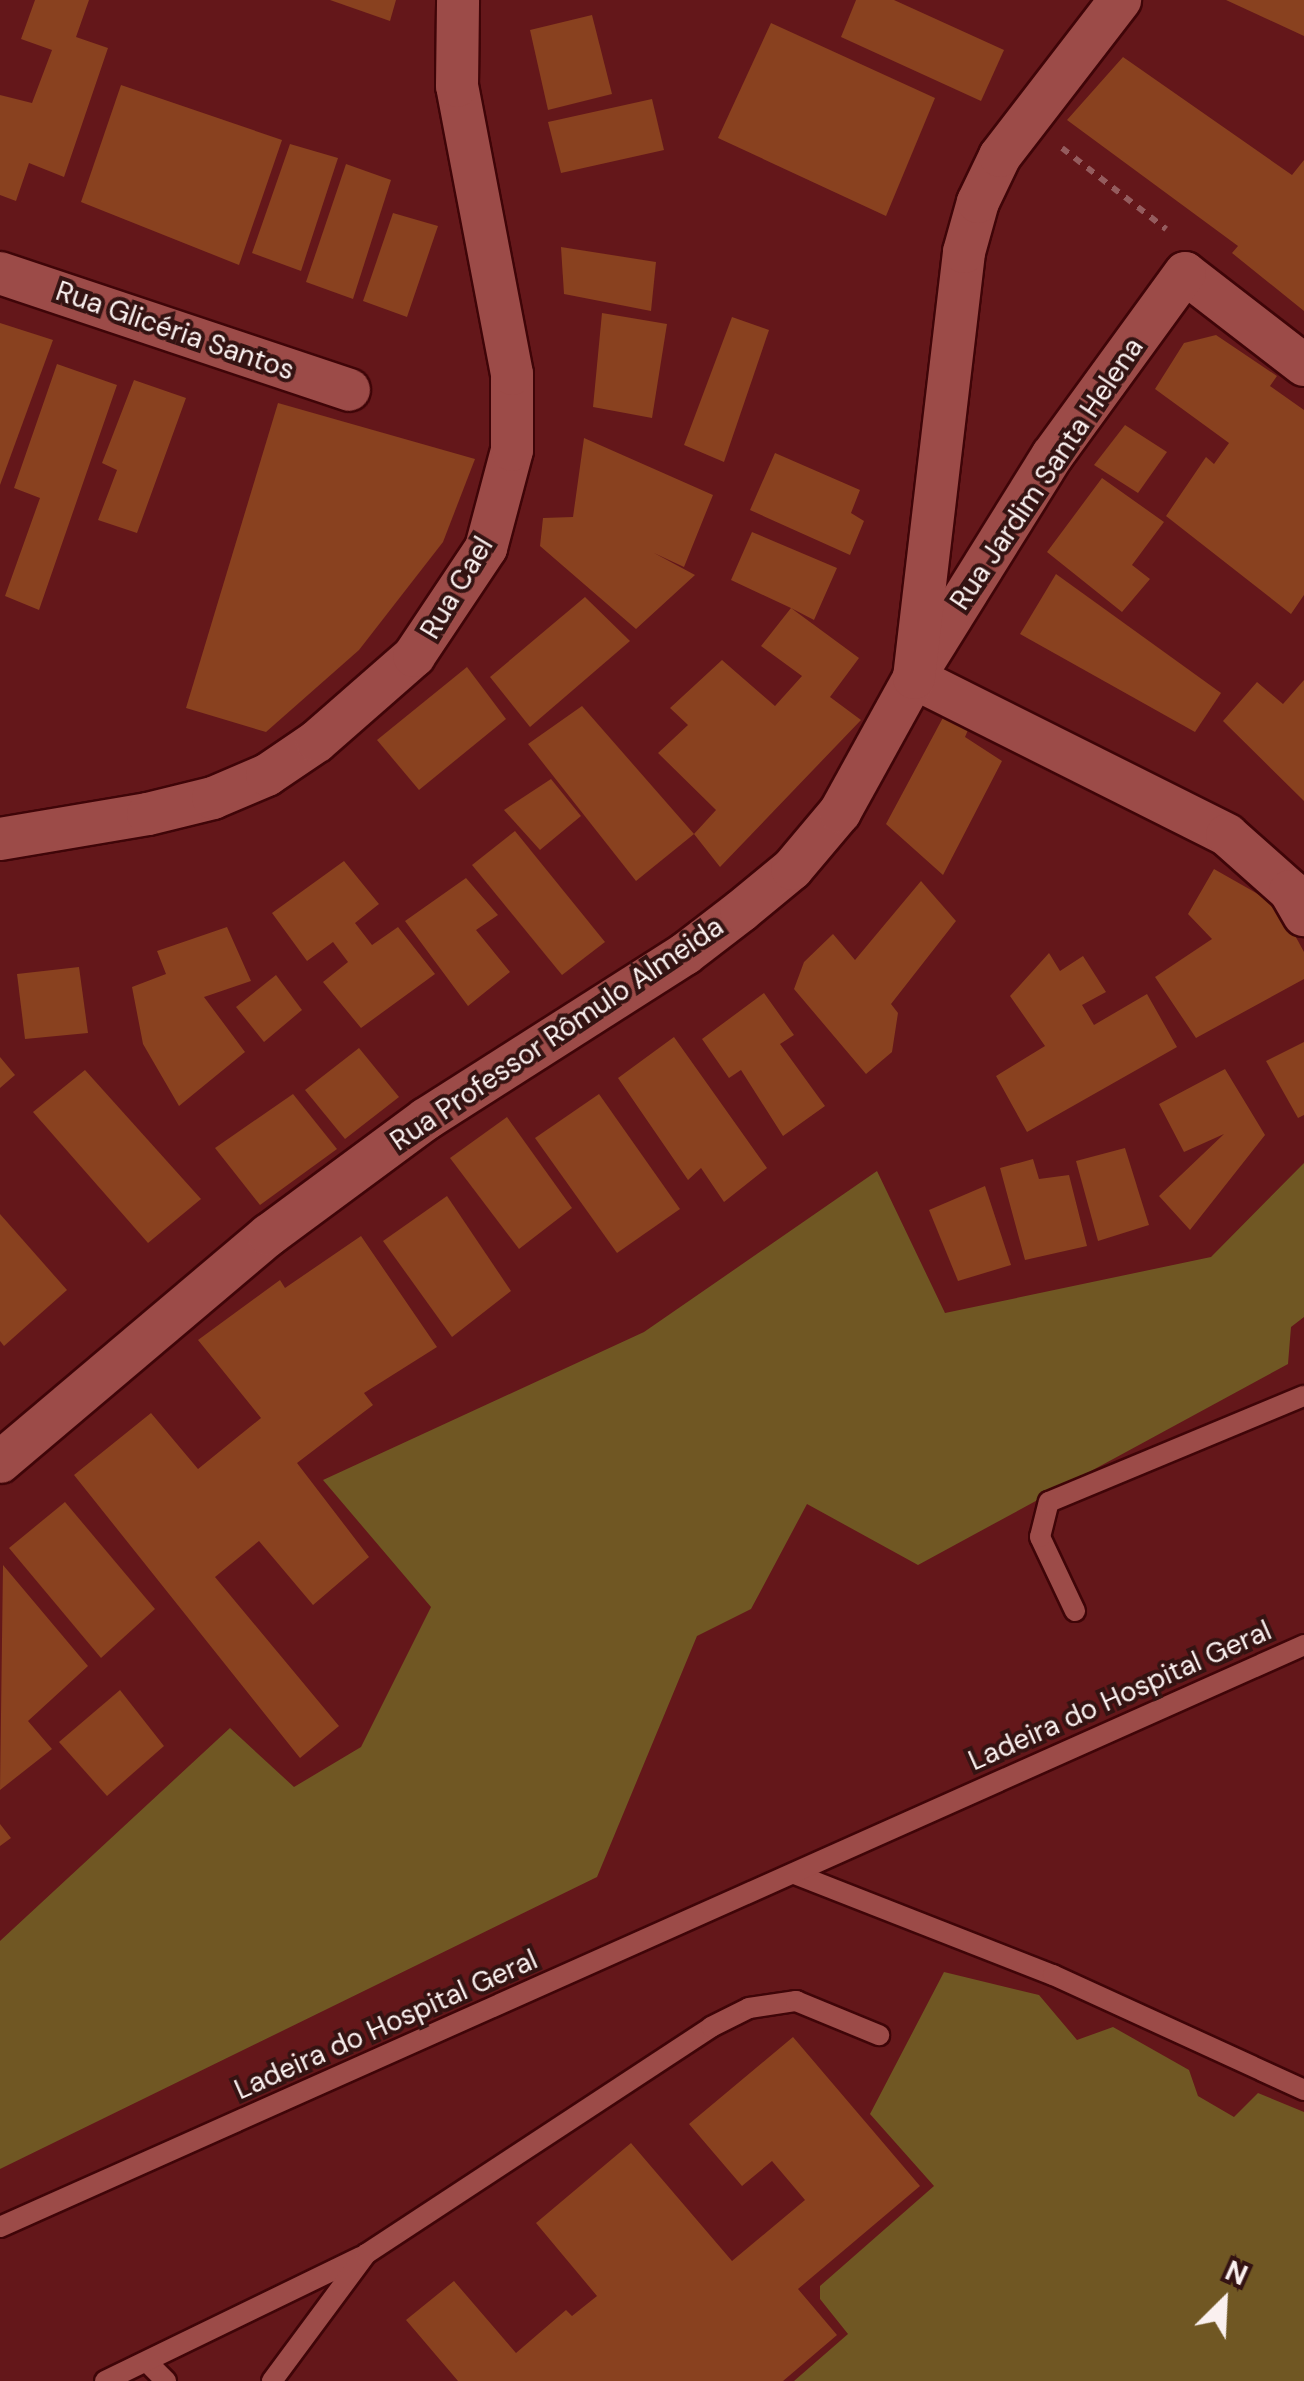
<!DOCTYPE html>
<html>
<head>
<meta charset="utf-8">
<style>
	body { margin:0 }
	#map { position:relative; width:1304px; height:2381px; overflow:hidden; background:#64171a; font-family:"DM Sans",sans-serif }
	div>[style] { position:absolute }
	.green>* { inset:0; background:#705723 }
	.building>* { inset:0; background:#89411f }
	.path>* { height:6px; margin-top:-3px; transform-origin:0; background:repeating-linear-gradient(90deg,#945c5e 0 8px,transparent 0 16px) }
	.roads { filter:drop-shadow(2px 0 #3f0508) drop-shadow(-2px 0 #3f0508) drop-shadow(0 2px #3f0508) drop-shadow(0 -2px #3f0508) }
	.service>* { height:20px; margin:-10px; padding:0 10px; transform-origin:10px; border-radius:10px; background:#9c4b48 }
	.minor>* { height:42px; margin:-21px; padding:0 21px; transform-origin:21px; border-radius:21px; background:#9c4b48 }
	span { translate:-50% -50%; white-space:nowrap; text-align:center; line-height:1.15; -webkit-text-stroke:8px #341312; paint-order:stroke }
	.street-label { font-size:28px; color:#faf0ef }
	.north { position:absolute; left:1174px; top:2251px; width:100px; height:100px; -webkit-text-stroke:8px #341312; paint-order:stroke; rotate:24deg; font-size:28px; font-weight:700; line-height:40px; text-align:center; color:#faf0ef }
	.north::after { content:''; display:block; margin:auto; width:35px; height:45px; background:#faf0ef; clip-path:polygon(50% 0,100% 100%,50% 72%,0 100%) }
</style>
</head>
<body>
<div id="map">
	<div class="green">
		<i style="clip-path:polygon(1304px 1163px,1304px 1317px,1291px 1327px,1288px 1364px,918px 1565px,807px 1504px,751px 1609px,697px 1636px,597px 1877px,0 2169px,0 1941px,230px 1728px,294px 1787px,361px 1747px,431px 1607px,323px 1480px,644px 1332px,877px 1171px,945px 1313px,1211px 1257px)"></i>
		<i style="clip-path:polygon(944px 1972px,1039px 1995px,1077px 2040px,1113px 2027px,1189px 2070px,1198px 2096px,1234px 2117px,1258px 2093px,1304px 2112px,1304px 2381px,794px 2381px,848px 2334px,820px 2299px,820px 2286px,934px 2186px,870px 2114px)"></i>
	</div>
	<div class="building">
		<i style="clip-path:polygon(35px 0,89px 0,76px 37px,108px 48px,64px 177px,29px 163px,16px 201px,0 195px,0 95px,32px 103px,52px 50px,21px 39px)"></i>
		<i style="clip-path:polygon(330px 0,396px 0,390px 21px)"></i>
		<i style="clip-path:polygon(856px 0,894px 0,1004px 50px,981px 101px,841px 37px)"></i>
		<i style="clip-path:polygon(1226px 0,1304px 0,1304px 36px)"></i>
		<i style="clip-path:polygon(592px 15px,612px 94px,548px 110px,530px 30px)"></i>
		<i style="clip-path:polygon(771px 23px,935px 98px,886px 216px,718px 138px)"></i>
		<i style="clip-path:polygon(1123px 57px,1292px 175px,1304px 160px,1304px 311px,1232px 253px,1238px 246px,1067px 120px)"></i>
		<i style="clip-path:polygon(121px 85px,282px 140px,239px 265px,81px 202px)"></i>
		<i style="clip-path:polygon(652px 99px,664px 150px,561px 173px,548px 122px)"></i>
		<i style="clip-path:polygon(290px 144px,338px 158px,301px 271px,252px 253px)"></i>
		<i style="clip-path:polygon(346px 164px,391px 180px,353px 299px,306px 282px)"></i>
		<i style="clip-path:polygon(393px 213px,438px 226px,407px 317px,363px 301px)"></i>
		<i style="clip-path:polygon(561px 247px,656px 262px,651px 311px,564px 294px)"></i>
		<i style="clip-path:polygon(602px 313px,667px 324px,652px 418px,593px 407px)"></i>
		<i style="clip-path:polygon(732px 317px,769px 330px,724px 462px,684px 445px)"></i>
		<i style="clip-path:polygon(0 323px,53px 340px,0 485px)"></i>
		<i style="clip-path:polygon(1216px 335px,1277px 376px,1270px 386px,1304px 410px,1304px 595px,1291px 614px,1166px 516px,1206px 457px,1214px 464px,1229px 443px,1155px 389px,1184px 343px)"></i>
		<i style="clip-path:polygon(57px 364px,117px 385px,39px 610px,5px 596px,40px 498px,14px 488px)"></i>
		<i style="clip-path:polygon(134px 380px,186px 398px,137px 533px,98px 520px,117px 470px,102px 463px)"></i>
		<i style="clip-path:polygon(278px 403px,475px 459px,443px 542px,359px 650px,266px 732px,186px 708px)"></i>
		<i style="clip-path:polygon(1125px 425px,1167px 452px,1138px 493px,1094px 465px)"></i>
		<i style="clip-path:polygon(584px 438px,713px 495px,684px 567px,654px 553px,695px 575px,636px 629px,540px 546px,543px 518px,573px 517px)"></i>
		<i style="clip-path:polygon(775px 453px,860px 490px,851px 513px,864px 521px,850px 555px,750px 510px)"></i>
		<i style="clip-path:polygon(1102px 478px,1164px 522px,1132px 565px,1150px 579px,1122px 612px,1047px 552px)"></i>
		<i style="clip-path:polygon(752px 532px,837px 568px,814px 620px,791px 608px,859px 658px,830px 697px,861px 720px,720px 867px,694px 834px,716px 810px,658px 753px,688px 725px,670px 708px,722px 660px,775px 706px,802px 676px,761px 646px,791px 608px,731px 580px)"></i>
		<i style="clip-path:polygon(1056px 574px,1221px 693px,1195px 732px,1020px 634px)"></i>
		<i style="clip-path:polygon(585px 597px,630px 641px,530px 727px,490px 677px)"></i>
		<i style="clip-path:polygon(467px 667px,506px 719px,419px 790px,377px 740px)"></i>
		<i style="clip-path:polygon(1304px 680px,1304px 801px,1223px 721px,1257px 682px,1283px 704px)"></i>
		<i style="clip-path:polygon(582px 706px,694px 834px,636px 881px,528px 744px)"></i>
		<i style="clip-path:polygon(946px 712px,971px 723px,965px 737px,1002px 761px,943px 875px,886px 824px)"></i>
		<i style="clip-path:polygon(551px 779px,581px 816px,540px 850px,504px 810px)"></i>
		<i style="clip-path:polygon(515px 831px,605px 942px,562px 975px,472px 865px)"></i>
		<i style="clip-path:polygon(344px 861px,379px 904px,355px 923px,372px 945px,398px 927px,435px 974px,361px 1028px,323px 982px,348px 962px,333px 942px,307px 961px,272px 913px)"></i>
		<i style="clip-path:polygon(1214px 869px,1279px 906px,1304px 952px,1304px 979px,1196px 1038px,1155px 977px,1212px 939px,1188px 914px)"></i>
		<i style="clip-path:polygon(466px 878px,498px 915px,476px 930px,510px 972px,468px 1006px,405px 921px)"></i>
		<i style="clip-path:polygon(921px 881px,956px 921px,891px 1004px,898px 1013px,892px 1052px,866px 1074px,794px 989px,804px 962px,833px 934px,855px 960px)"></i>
		<i style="clip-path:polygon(227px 927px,251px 981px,204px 997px,245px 1052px,179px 1106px,143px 1044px,132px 987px,166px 974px,157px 951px)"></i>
		<i style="clip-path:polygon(1049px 953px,1060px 971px,1083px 956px,1106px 992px,1082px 1005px,1094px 1025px,1147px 994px,1177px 1047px,1027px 1132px,996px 1076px,1045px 1046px,1010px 996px)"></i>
		<i style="clip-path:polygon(79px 967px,88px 1033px,25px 1039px,17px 974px)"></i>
		<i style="clip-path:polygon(276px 975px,302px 1010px,264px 1042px,236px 1007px)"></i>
		<i style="clip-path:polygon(764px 993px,794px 1035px,780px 1044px,825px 1106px,783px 1136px,741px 1070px,729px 1078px,702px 1039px)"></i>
		<i style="clip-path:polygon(674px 1037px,767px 1168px,724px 1202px,701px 1168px,688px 1180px,618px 1078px)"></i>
		<i style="clip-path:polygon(1304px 1042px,1304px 1115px,1298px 1118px,1266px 1061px)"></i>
		<i style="clip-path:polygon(359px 1048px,399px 1097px,345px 1139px,305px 1090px)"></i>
		<i style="clip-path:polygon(0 1057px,15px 1075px,0 1088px)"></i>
		<i style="clip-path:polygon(1225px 1069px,1265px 1135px,1190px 1230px,1159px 1196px,1224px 1134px,1184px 1152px,1159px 1104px)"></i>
		<i style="clip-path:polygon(85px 1070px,201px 1199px,148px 1243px,33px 1112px)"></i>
		<i style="clip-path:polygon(293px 1094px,337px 1149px,260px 1205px,215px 1148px)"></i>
		<i style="clip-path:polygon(599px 1094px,680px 1209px,617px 1253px,535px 1138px)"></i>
		<i style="clip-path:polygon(507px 1117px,572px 1208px,519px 1249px,450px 1158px)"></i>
		<i style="clip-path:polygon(1125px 1148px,1149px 1225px,1098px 1241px,1076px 1161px)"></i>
		<i style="clip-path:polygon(1033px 1159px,1039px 1179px,1069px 1175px,1087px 1246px,1025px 1260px,1000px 1168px)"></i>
		<i style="clip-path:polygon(985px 1186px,1011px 1265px,958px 1281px,929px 1210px)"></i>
		<i style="clip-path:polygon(447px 1196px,511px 1291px,452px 1337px,383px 1241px)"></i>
		<i style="clip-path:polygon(0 1214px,67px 1290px,4px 1346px,0 1341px)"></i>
		<i style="clip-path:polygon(361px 1236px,437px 1347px,364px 1393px,373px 1405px,297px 1463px,369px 1557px,313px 1605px,259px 1541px,215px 1577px,339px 1726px,300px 1758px,74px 1475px,151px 1413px,198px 1469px,261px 1418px,198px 1340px,280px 1280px,285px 1288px)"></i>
		<i style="clip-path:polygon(65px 1502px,155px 1609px,101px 1658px,9px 1548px)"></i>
		<i style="clip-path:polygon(3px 1565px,88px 1666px,28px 1721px,52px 1749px,0 1790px)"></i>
		<i style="clip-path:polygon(120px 1690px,164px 1746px,107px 1796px,59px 1742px)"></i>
		<i style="clip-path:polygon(0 1824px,11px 1838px,0 1846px)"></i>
		<i style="clip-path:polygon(793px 2037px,920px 2186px,798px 2289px,837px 2335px,783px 2381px,458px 2381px,406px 2320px,454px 2281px,516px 2353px,566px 2310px,572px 2316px,597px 2296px,536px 2223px,631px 2143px,732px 2261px,805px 2200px,772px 2161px,742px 2186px,689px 2124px)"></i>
	</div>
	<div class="path">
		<i style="left:1062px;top:148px;width:132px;rotate:37.9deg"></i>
	</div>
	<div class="roads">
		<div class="service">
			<i style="left:1075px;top:1611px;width:82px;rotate:-115.3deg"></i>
			<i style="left:1040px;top:1537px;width:36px;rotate:-76deg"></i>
			<i style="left:1049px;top:1502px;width:276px;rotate:-22.6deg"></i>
			<i style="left:795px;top:1874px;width:277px;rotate:21.4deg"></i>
			<i style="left:1053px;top:1975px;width:276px;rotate:24.6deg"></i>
			<i style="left:0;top:2227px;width:1428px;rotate:-24.05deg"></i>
			<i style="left:147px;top:2362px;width:27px;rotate:45deg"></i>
			<i style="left:105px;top:2381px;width:284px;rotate:-25.9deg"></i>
			<i style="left:272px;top:2381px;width:158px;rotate:-53.5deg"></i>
			<i style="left:366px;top:2254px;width:413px;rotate:-33.3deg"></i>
			<i style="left:711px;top:2027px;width:42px;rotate:-26.6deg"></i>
			<i style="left:749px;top:2008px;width:48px;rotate:-8.5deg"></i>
			<i style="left:796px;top:2001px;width:90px;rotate:22.3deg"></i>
		</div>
		<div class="minor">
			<i style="left:0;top:273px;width:368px;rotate:18.5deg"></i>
			<i style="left:1304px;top:365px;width:150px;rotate:-142.3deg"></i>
			<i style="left:1185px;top:273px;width:226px;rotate:126deg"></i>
			<i style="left:1052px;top:456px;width:261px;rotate:121.9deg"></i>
			<i style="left:914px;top:678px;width:350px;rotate:26.6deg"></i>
			<i style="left:1227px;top:835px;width:84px;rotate:41.6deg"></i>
			<i style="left:1290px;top:891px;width:28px;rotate:60deg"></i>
			<i style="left:0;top:839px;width:150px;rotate:-9.6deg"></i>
			<i style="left:148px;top:814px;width:67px;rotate:-13.8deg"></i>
			<i style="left:213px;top:798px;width:59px;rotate:-23.1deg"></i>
			<i style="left:267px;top:775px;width:60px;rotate:-34.2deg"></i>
			<i style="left:317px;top:741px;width:129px;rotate:-41.2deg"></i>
			<i style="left:414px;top:656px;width:130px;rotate:-56.3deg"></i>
			<i style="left:486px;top:548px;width:101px;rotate:-75.1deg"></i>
			<i style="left:512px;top:450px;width:76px;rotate:-90deg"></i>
			<i style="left:512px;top:374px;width:293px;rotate:-100.8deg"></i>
			<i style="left:457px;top:86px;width:86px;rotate:-89.3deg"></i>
			<i style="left:0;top:1462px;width:352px;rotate:-40.2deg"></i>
			<i style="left:269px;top:1235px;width:195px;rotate:-36.5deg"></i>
			<i style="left:426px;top:1119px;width:307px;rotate:-32.5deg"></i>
			<i style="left:685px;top:954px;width:71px;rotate:-37.5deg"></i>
			<i style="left:741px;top:911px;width:66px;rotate:-39.5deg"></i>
			<i style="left:792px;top:869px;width:75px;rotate:-49.9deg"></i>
			<i style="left:840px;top:812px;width:153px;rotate:-61.1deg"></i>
			<i style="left:914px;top:678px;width:429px;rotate:-83.3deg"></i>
			<i style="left:964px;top:252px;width:52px;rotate:-74.4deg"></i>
			<i style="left:978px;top:202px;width:51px;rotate:-64.4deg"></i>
			<i style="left:1000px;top:156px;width:197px;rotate:-52.4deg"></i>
		</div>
	</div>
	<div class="street-label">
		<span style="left:175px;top:331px;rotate:19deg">Rua Glicéria Santos</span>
		<span style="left:1047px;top:474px;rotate:-56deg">Rua Jardim Santa Helena</span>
		<span style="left:457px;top:588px;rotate:-59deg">Rua Cael</span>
		<span style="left:557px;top:1034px;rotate:-34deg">Rua Professor Rômulo Almeida</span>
		<span style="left:1120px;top:1696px;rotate:-24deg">Ladeira do Hospital Geral</span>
		<span style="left:386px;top:2025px;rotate:-24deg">Ladeira do Hospital Geral</span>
	</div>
	<div class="north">N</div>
</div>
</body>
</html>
